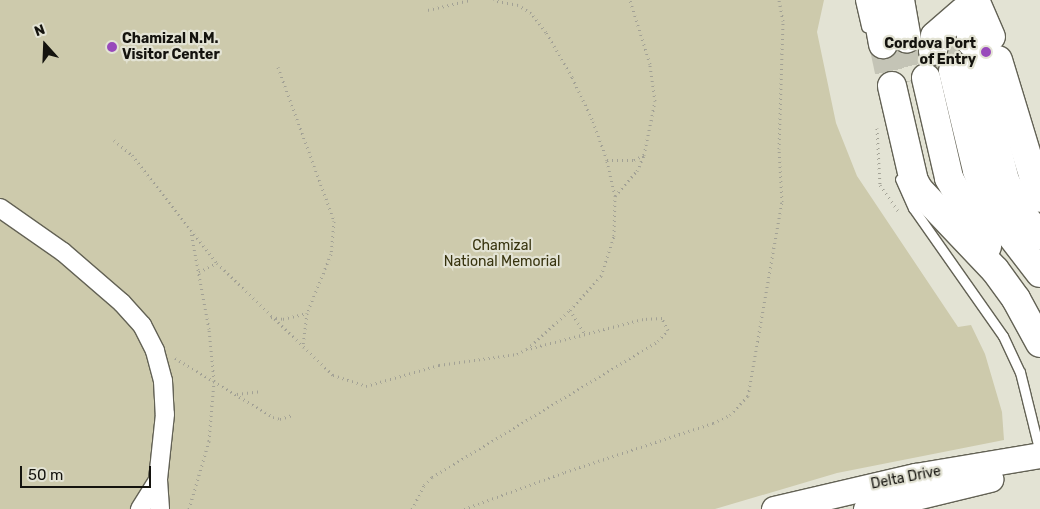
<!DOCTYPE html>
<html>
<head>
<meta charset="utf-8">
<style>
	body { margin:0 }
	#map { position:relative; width:1040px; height:509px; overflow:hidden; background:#e3e3d4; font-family:Rubik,sans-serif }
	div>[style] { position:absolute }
	.green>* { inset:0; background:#cdcaac }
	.highway-tunnel>* { height:28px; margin-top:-14px; transform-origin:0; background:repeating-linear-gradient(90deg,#c4c4b6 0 28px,transparent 0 42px) }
	.path>* { height:3px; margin-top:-1.5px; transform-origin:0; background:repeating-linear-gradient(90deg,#a2a195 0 1px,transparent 0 5px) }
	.roads { filter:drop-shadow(1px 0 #636255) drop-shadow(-1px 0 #636255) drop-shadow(0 1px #636255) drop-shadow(0 -1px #636255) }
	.lane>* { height:9px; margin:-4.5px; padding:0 4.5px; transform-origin:4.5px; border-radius:4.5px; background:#fff }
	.street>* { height:18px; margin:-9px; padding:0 9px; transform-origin:9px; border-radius:9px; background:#fff }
	.secondary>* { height:25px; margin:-12.5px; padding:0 12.5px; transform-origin:12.5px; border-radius:12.5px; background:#fff }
	.highway>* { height:28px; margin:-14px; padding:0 14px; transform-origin:14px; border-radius:14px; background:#fff }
	.dots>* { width:14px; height:14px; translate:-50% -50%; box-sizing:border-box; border:2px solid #e3e3d4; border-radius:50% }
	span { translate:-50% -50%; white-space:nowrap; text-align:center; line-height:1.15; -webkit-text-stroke:4.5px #e3e3d4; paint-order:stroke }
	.poi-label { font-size:14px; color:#14130e; font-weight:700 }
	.left { translate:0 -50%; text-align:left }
	.right { translate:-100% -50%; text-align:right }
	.park-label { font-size:14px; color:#37330e }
	.street-label { font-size:14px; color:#14130e }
	.north { position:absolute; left:20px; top:20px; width:50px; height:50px; -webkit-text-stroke:4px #e3e3d4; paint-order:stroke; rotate:340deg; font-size:14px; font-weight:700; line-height:20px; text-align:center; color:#14130e }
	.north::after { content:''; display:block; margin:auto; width:18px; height:22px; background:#14130e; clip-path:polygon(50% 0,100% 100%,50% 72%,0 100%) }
	.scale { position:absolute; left:20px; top:466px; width:131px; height:22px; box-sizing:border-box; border:2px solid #14130e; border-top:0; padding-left:6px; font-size:15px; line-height:18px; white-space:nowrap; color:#14130e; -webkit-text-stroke:4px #e3e3d4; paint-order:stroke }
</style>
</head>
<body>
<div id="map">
	<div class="green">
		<i style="clip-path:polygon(0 0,824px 0,817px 32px,836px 123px,857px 176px,958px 327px,971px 325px,985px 354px,1002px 412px,1004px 440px,837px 473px,715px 509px,0 509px)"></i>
	</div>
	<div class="highway-tunnel">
		<i style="left:907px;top:38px;width:43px;rotate:76.6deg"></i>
		<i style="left:981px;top:40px;width:24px;rotate:71deg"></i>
		<i style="left:883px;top:44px;width:43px;rotate:77.9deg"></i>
		<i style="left:958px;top:45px;width:24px;rotate:78deg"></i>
		<i style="left:933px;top:51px;width:25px;rotate:76deg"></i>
	</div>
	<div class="path">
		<i style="left:428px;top:10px;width:43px;rotate:-13.4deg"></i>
		<i style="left:278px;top:67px;width:164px;rotate:70deg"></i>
		<i style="left:334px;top:221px;width:33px;rotate:95deg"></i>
		<i style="left:331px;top:254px;width:64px;rotate:112.1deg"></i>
		<i style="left:307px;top:313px;width:35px;rotate:97deg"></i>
		<i style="left:877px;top:128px;width:57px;rotate:87deg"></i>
		<i style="left:880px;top:185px;width:33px;rotate:55deg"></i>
		<i style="left:114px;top:140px;width:23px;rotate:40deg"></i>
		<i style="left:132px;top:155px;width:137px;rotate:51.8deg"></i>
		<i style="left:217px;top:263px;width:161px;rotate:44deg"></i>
		<i style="left:333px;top:375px;width:35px;rotate:18deg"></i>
		<i style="left:366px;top:386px;width:76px;rotate:-16deg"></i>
		<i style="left:439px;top:365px;width:79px;rotate:-8deg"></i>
		<i style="left:517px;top:354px;width:11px;rotate:-27deg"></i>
		<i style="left:527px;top:349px;width:58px;rotate:-42.2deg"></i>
		<i style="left:570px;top:310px;width:46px;rotate:-47.6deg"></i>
		<i style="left:601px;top:276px;width:42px;rotate:-72deg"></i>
		<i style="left:614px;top:236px;width:40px;rotate:-88.6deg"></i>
		<i style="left:615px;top:196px;width:37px;rotate:-103deg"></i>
		<i style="left:607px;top:160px;width:44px;rotate:-110.1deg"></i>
		<i style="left:592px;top:119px;width:47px;rotate:-115.5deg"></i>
		<i style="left:572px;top:77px;width:52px;rotate:-120deg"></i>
		<i style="left:546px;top:32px;width:24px;rotate:-128deg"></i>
		<i style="left:531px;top:13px;width:15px;rotate:-148deg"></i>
		<i style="left:518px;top:5px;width:25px;rotate:-169deg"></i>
		<i style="left:607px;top:160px;width:27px"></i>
		<i style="left:634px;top:160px;width:11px;rotate:-27deg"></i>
		<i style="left:615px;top:196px;width:33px;rotate:-49deg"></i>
		<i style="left:637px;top:171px;width:17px;rotate:-66deg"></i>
		<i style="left:644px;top:155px;width:55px;rotate:-78.5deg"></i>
		<i style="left:655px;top:101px;width:37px;rotate:-98deg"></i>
		<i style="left:650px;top:64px;width:67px;rotate:-107.4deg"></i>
		<i style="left:199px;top:272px;width:20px;rotate:-27deg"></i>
		<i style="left:570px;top:310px;width:28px;rotate:58deg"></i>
		<i style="left:271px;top:317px;width:12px;rotate:9deg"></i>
		<i style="left:283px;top:319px;width:25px;rotate:-14deg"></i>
		<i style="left:175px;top:358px;width:114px;rotate:31deg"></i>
		<i style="left:273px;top:417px;width:7px;rotate:16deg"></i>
		<i style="left:280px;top:419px;width:13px;rotate:-18deg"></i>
		<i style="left:237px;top:394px;width:23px;rotate:-7deg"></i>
		<i style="left:189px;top:509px;width:71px;rotate:-73.6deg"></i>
		<i style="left:209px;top:441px;width:60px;rotate:-85.2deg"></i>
		<i style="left:214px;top:381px;width:52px;rotate:-95.5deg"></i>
		<i style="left:209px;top:329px;width:99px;rotate:-100.5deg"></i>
		<i style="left:412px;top:509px;width:27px;rotate:-63deg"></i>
		<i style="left:424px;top:485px;width:11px;rotate:-45deg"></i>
		<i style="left:432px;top:477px;width:264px;rotate:-31deg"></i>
		<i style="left:658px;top:341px;width:15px;rotate:-48deg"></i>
		<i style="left:668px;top:330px;width:13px;rotate:-117deg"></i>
		<i style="left:662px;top:318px;width:19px;rotate:177deg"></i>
		<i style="left:643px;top:319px;width:119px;rotate:165.4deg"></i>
		<i style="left:464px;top:509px;width:108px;rotate:-20.1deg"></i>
		<i style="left:565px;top:472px;width:156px;rotate:-18.3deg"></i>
		<i style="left:713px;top:423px;width:19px;rotate:-25deg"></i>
		<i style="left:730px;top:415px;width:26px;rotate:-47deg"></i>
		<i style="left:748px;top:396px;width:197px;rotate:-80.1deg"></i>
		<i style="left:782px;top:202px;width:53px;rotate:-93.2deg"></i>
		<i style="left:779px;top:149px;width:128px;rotate:-88.2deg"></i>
		<i style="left:783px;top:21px;width:21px;rotate:-101deg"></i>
	</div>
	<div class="roads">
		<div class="lane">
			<i style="left:860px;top:0;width:28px;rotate:77deg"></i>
			<i style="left:900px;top:179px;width:32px;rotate:66deg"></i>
			<i style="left:913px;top:208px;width:156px;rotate:54.9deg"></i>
			<i style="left:1003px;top:336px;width:40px;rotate:65deg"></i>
			<i style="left:1020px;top:372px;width:83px;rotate:76.1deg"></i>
		</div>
		<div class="street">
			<i style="left:0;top:208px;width:77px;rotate:34.9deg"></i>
			<i style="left:63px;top:252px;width:78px;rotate:40.8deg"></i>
			<i style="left:122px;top:303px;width:30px;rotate:48deg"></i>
			<i style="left:142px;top:325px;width:29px;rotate:63deg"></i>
			<i style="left:155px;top:351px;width:31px;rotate:75deg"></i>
			<i style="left:163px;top:381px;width:33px;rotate:87deg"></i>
			<i style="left:165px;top:414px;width:66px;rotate:96.1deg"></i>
			<i style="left:158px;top:480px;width:29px;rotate:86deg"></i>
			<i style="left:140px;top:509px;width:34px;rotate:-58deg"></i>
		</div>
		<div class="secondary">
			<i style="left:774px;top:509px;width:145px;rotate:-13.2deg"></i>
			<i style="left:915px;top:476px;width:127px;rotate:-9.5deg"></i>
			<i style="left:866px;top:509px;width:128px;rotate:-13.6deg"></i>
		</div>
		<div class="highway">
			<i style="left:875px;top:0;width:45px;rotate:79.7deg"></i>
			<i style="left:900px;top:0;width:39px;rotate:80deg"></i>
			<i style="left:970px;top:0;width:42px;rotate:88.6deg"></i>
			<i style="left:975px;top:0;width:40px;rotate:66.6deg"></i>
			<i style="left:933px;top:51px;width:15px;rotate:-82deg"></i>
			<i style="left:935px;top:36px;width:37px;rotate:-41deg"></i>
			<i style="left:998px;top:60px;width:144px;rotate:73.1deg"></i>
			<i style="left:976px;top:66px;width:119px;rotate:75.8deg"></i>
			<i style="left:1005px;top:181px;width:42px;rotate:61.6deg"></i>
			<i style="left:1025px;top:218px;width:23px;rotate:50deg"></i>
			<i style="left:953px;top:71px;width:102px;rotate:76.4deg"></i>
			<i style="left:977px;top:170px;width:40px;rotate:71.1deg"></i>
			<i style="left:990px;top:208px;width:82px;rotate:52.4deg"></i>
			<i style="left:926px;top:78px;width:103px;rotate:77deg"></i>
			<i style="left:949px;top:178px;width:78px;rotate:60.8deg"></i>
			<i style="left:892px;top:86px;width:98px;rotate:77deg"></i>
			<i style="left:914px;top:181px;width:10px;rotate:61deg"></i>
			<i style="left:919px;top:190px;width:110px;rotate:46.5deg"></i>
			<i style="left:995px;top:270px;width:36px;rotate:54deg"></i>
			<i style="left:1016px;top:299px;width:50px;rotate:61.4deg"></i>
		</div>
	</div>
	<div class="dots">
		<i style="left:112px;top:47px;background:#984abb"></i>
		<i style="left:986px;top:52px;background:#984abb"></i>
	</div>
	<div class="poi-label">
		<span class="left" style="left:122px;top:47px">Chamizal N.M.<br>Visitor Center</span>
		<span class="right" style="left:976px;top:52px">Cordova Port<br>of Entry</span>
	</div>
	<div class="park-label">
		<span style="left:502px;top:254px">Chamizal<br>National Memorial</span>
	</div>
	<div class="street-label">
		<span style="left:906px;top:478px;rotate:-11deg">Delta Drive</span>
	</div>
	<div class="north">N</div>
	<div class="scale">50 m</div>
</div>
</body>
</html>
